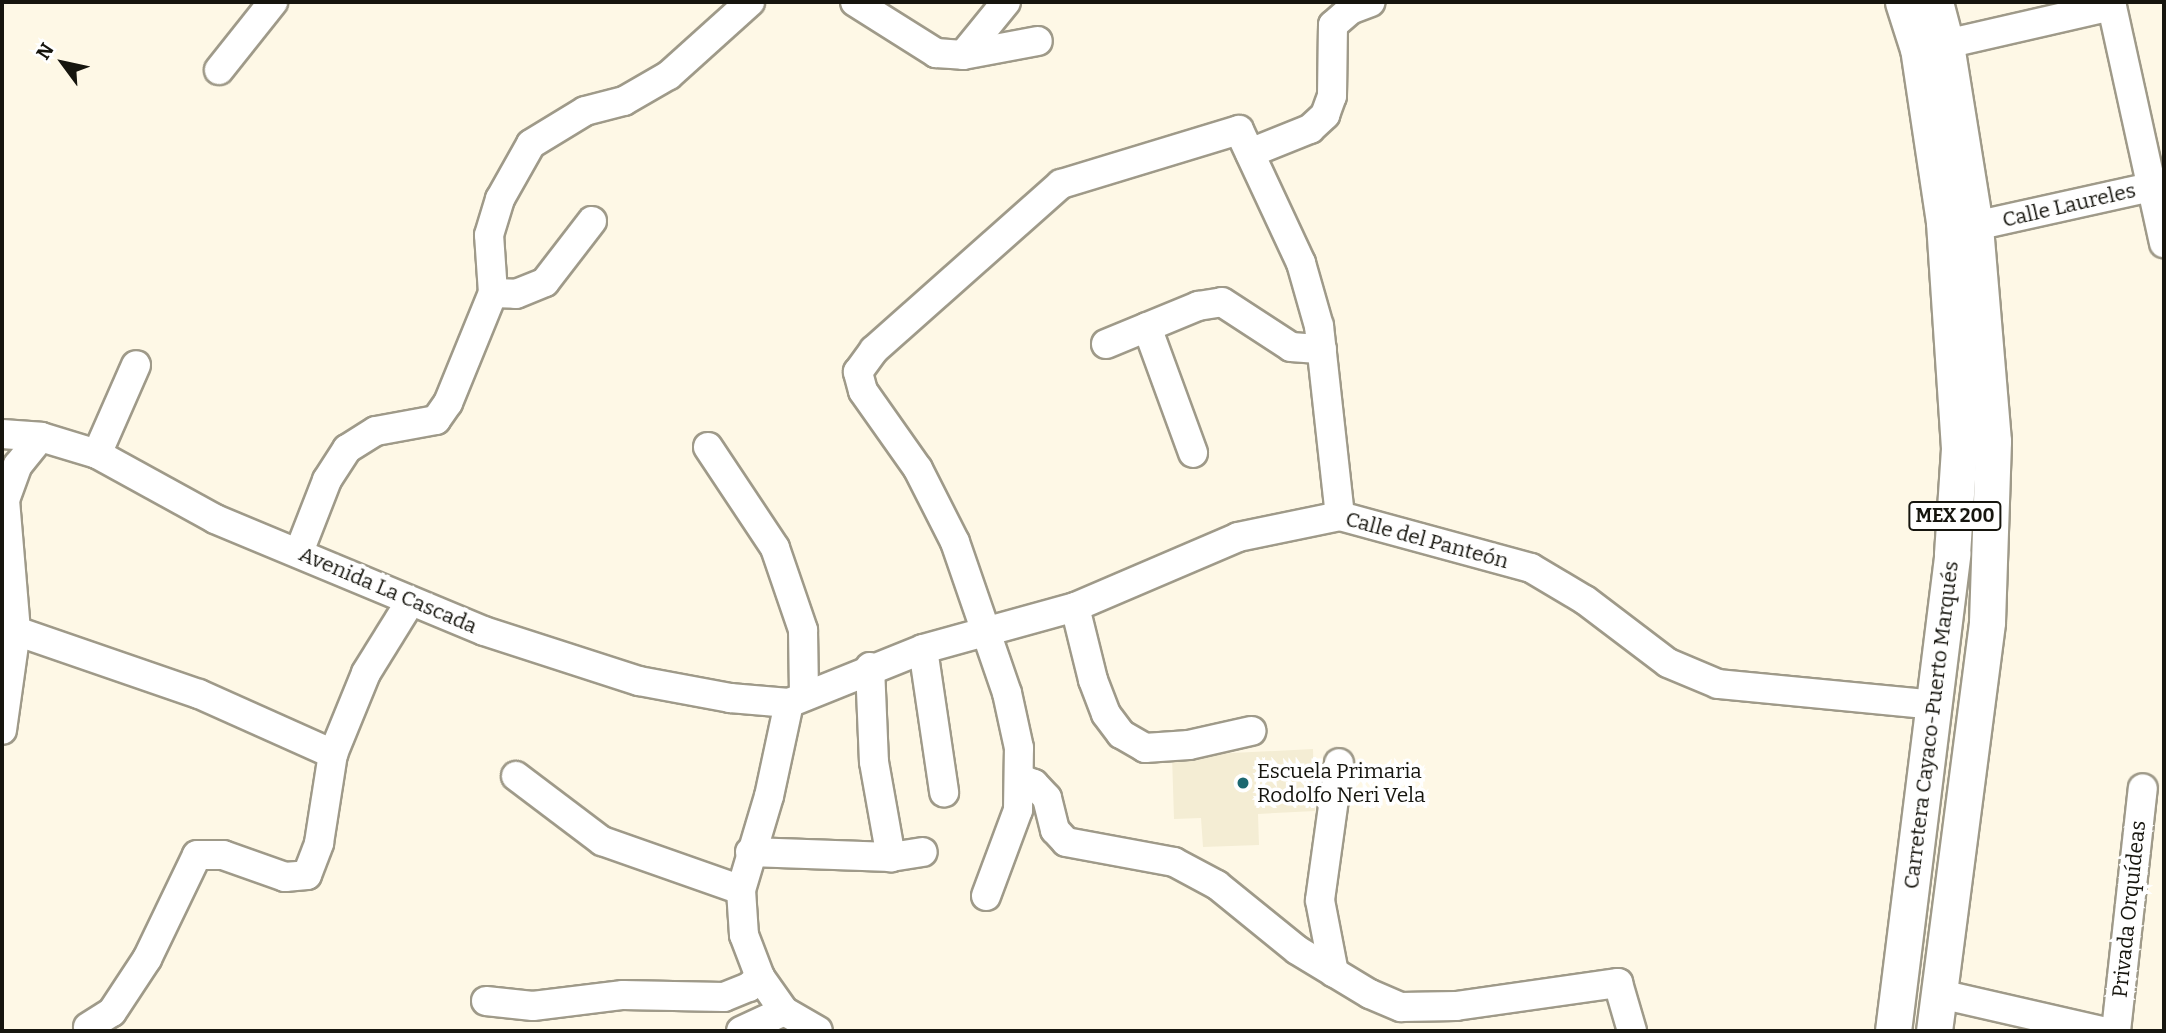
<!DOCTYPE html>
<html>
<head>
<meta charset="utf-8">
<style>
	body { margin:0 }
	#map { position:relative; width:2166px; height:1033px; overflow:hidden; background:#fef8e6; font-family:Bitter,serif }
	div>[style] { position:absolute }
	.built>* { inset:0; background:#f4edd4 }
	.roads { filter:drop-shadow(2px 0 #9f9a89) drop-shadow(-2px 0 #9f9a89) drop-shadow(0 2px #9f9a89) drop-shadow(0 -2px #9f9a89) }
	.minor>* { height:28px; margin:-14px; padding:0 14px; transform-origin:14px; border-radius:14px; background:#fff }
	.major>* { height:35px; margin:-17.5px; padding:0 17.5px; transform-origin:17.5px; border-radius:17.5px; background:#fff }
	.dots>* { width:19px; height:19px; translate:-50% -50%; box-sizing:border-box; border:4px solid #fff; border-radius:50% }
	span { translate:-50% -50%; white-space:nowrap; text-align:center; line-height:1.15; -webkit-text-stroke:7px #fff; paint-order:stroke }
	.shield-label span { padding:2px 5px; background:#fff; border:2px solid; border-radius:5px; -webkit-text-stroke-width:0 }
	.shield-label { font-size:19px; color:#16150e; font-weight:700 }
	.street-label { font-size:21px; color:#16150e }
	.poi-label { font-size:21px; color:#16150e }
	.left { translate:0 -50%; text-align:left }
	.frame { position:absolute; inset:0; border:4px solid #16150e; pointer-events:none }
	.north { position:absolute; left:28px; top:28px; width:70px; height:70px; -webkit-text-stroke:5px #fff; paint-order:stroke; rotate:303deg; font-size:19px; font-weight:700; line-height:28px; text-align:center; color:#16150e }
	.north::after { content:''; display:block; margin:auto; width:24px; height:32px; background:#16150e; clip-path:polygon(50% 0,100% 100%,50% 72%,0 100%) }
</style>
</head>
<body>
<div id="map">
	<div class="built">
		<i style="clip-path:polygon(1313px 749px,1315px 811px,1258px 814px,1259px 845px,1203px 847px,1201px 818px,1174px 819px,1172px 756px)"></i>
	</div>
	<div class="roads">
		<div class="minor">
			<i style="left:855px;top:2px;width:96px;rotate:32.2deg"></i>
			<i style="left:936px;top:53px;width:27px;rotate:4deg"></i>
			<i style="left:963px;top:55px;width:76px;rotate:-10.6deg"></i>
			<i style="left:2111px;top:2px;width:247px;rotate:77.6deg"></i>
			<i style="left:1946px;top:44px;width:170px;rotate:-12.9deg"></i>
			<i style="left:963px;top:55px;width:68px;rotate:-50.9deg"></i>
			<i style="left:219px;top:70px;width:87px;rotate:-51.5deg"></i>
			<i style="left:1250px;top:153px;width:65px;rotate:-21.8deg"></i>
			<i style="left:1310px;top:129px;width:21px;rotate:-43deg"></i>
			<i style="left:1325px;top:115px;width:20px;rotate:-70deg"></i>
			<i style="left:1332px;top:96px;width:71px;rotate:-89.2deg"></i>
			<i style="left:1333px;top:25px;width:23px;rotate:-41deg"></i>
			<i style="left:1350px;top:10px;width:22px;rotate:-21deg"></i>
			<i style="left:1975px;top:226px;width:194px;rotate:-12.5deg"></i>
			<i style="left:493px;top:293px;width:23px;rotate:2deg"></i>
			<i style="left:516px;top:294px;width:31px;rotate:-22deg"></i>
			<i style="left:545px;top:282px;width:77px;rotate:-52.4deg"></i>
			<i style="left:1147px;top:327px;width:134px;rotate:69.9deg"></i>
			<i style="left:1106px;top:344px;width:100px;rotate:-22.4deg"></i>
			<i style="left:1198px;top:306px;width:24px;rotate:-9deg"></i>
			<i style="left:1222px;top:302px;width:82px;rotate:33.1deg"></i>
			<i style="left:1291px;top:347px;width:31px;rotate:4deg"></i>
			<i style="left:2px;top:434px;width:39px;rotate:4deg"></i>
			<i style="left:41px;top:437px;width:59px;rotate:16.9deg"></i>
			<i style="left:97px;top:454px;width:135px;rotate:28.8deg"></i>
			<i style="left:215px;top:519px;width:291px;rotate:22.6deg"></i>
			<i style="left:484px;top:631px;width:163px;rotate:17.9deg"></i>
			<i style="left:639px;top:681px;width:93px;rotate:10.6deg"></i>
			<i style="left:730px;top:698px;width:59px;rotate:4.8deg"></i>
			<i style="left:789px;top:703px;width:144px;rotate:-21.9deg"></i>
			<i style="left:923px;top:649px;width:158px;rotate:-15.4deg"></i>
			<i style="left:1075px;top:607px;width:177px;rotate:-23.2deg"></i>
			<i style="left:1238px;top:537px;width:104px;rotate:-11.6deg"></i>
			<i style="left:1340px;top:516px;width:198px;rotate:15.2deg"></i>
			<i style="left:1531px;top:568px;width:63px;rotate:30.7deg"></i>
			<i style="left:1585px;top:600px;width:104px;rotate:37.2deg"></i>
			<i style="left:1668px;top:663px;width:54px;rotate:22.8deg"></i>
			<i style="left:1718px;top:684px;width:218px;rotate:5.5deg"></i>
			<i style="left:708px;top:447px;width:121px;rotate:56.4deg"></i>
			<i style="left:775px;top:548px;width:87px;rotate:71.1deg"></i>
			<i style="left:803px;top:630px;width:66px;rotate:89.1deg"></i>
			<i style="left:97px;top:454px;width:97px;rotate:-66.3deg"></i>
			<i style="left:299px;top:552px;width:77px;rotate:-68.7deg"></i>
			<i style="left:327px;top:480px;width:37px;rotate:-57deg"></i>
			<i style="left:347px;top:449px;width:34px;rotate:-32deg"></i>
			<i style="left:376px;top:431px;width:61px;rotate:-10.4deg"></i>
			<i style="left:436px;top:420px;width:21px;rotate:-55deg"></i>
			<i style="left:448px;top:403px;width:119px;rotate:-67.8deg"></i>
			<i style="left:493px;top:293px;width:58px;rotate:-93.9deg"></i>
			<i style="left:489px;top:235px;width:38px;rotate:-73deg"></i>
			<i style="left:500px;top:199px;width:63px;rotate:-60.6deg"></i>
			<i style="left:531px;top:144px;width:63px;rotate:-31.4deg"></i>
			<i style="left:585px;top:111px;width:40px;rotate:-14.4deg"></i>
			<i style="left:624px;top:101px;width:52px;rotate:-30deg"></i>
			<i style="left:669px;top:75px;width:109px;rotate:-42deg"></i>
			<i style="left:1075px;top:607px;width:75px;rotate:76.1deg"></i>
			<i style="left:1093px;top:680px;width:36px;rotate:69deg"></i>
			<i style="left:1106px;top:714px;width:25px;rotate:53deg"></i>
			<i style="left:1121px;top:734px;width:28px;rotate:30deg"></i>
			<i style="left:1145px;top:748px;width:44px;rotate:-3.9deg"></i>
			<i style="left:1189px;top:745px;width:64px;rotate:-12.7deg"></i>
			<i style="left:16px;top:631px;width:194px;rotate:19deg"></i>
			<i style="left:199px;top:694px;width:147px;rotate:24.1deg"></i>
			<i style="left:923px;top:649px;width:145px;rotate:81.6deg"></i>
			<i style="left:870px;top:667px;width:95px;rotate:87.6deg"></i>
			<i style="left:874px;top:762px;width:97px;rotate:79.9deg"></i>
			<i style="left:789px;top:703px;width:95px;rotate:102.1deg"></i>
			<i style="left:769px;top:796px;width:98px;rotate:106.6deg"></i>
			<i style="left:741px;top:890px;width:45px;rotate:86.2deg"></i>
			<i style="left:744px;top:935px;width:45px;rotate:69.1deg"></i>
			<i style="left:760px;top:977px;width:42px;rotate:54.8deg"></i>
			<i style="left:784px;top:1011px;width:39px;rotate:30deg"></i>
			<i style="left:2px;top:730px;width:100px;rotate:-82deg"></i>
			<i style="left:16px;top:631px;width:131px;rotate:-94.8deg"></i>
			<i style="left:5px;top:500px;width:37px;rotate:-70deg"></i>
			<i style="left:18px;top:465px;width:36px;rotate:-51deg"></i>
			<i style="left:516px;top:776px;width:108px;rotate:37.1deg"></i>
			<i style="left:602px;top:841px;width:147px;rotate:19.4deg"></i>
			<i style="left:1021px;top:779px;width:14px;rotate:21deg"></i>
			<i style="left:1034px;top:784px;width:19px;rotate:47deg"></i>
			<i style="left:1047px;top:798px;width:33px;rotate:76deg"></i>
			<i style="left:1055px;top:830px;width:16px;rotate:47deg"></i>
			<i style="left:1066px;top:842px;width:110px;rotate:10.5deg"></i>
			<i style="left:1174px;top:862px;width:49px;rotate:28.1deg"></i>
			<i style="left:1217px;top:885px;width:103px;rotate:39.1deg"></i>
			<i style="left:1297px;top:950px;width:85px;rotate:31.1deg"></i>
			<i style="left:1370px;top:994px;width:34px;rotate:23deg"></i>
			<i style="left:1401px;top:1007px;width:55px;rotate:-1deg"></i>
			<i style="left:1456px;top:1006px;width:164px;rotate:-8.1deg"></i>
			<i style="left:1618px;top:983px;width:50px;rotate:73.7deg"></i>
			<i style="left:750px;top:852px;width:141px;rotate:2deg"></i>
			<i style="left:891px;top:857px;width:32px;rotate:-9deg"></i>
			<i style="left:986px;top:896px;width:92px;rotate:-69.6deg"></i>
			<i style="left:1018px;top:810px;width:62px;rotate:-89.1deg"></i>
			<i style="left:1019px;top:748px;width:56px;rotate:-102.3deg"></i>
			<i style="left:1007px;top:693px;width:160px;rotate:-109deg"></i>
			<i style="left:955px;top:542px;width:82px;rotate:-116.9deg"></i>
			<i style="left:918px;top:469px;width:95px;rotate:-125.2deg"></i>
			<i style="left:863px;top:391px;width:20px;rotate:-105deg"></i>
			<i style="left:858px;top:372px;width:27px;rotate:-54deg"></i>
			<i style="left:874px;top:350px;width:250px;rotate:-41.6deg"></i>
			<i style="left:1061px;top:184px;width:186px;rotate:-16.9deg"></i>
			<i style="left:1239px;top:130px;width:147px;rotate:65deg"></i>
			<i style="left:1301px;top:263px;width:66px;rotate:74.1deg"></i>
			<i style="left:1319px;top:326px;width:191px;rotate:83.7deg"></i>
			<i style="left:1334px;top:973px;width:74px;rotate:-100.9deg"></i>
			<i style="left:1320px;top:900px;width:138px;rotate:-82.1deg"></i>
			<i style="left:1940px;top:994px;width:165px;rotate:12.9deg"></i>
			<i style="left:486px;top:1001px;width:47px;rotate:6.1deg"></i>
			<i style="left:533px;top:1006px;width:91px;rotate:-7deg"></i>
			<i style="left:623px;top:995px;width:101px;rotate:1.1deg"></i>
			<i style="left:724px;top:997px;width:27px;rotate:-22deg"></i>
			<i style="left:749px;top:987px;width:15px;rotate:-42deg"></i>
			<i style="left:88px;top:1027px;width:28px;rotate:-32deg"></i>
			<i style="left:112px;top:1012px;width:64px;rotate:-56.6deg"></i>
			<i style="left:147px;top:959px;width:115px;rotate:-64.3deg"></i>
			<i style="left:197px;top:855px;width:26px"></i>
			<i style="left:223px;top:855px;width:66px;rotate:19.5deg"></i>
			<i style="left:285px;top:877px;width:22px;rotate:-5deg"></i>
			<i style="left:307px;top:875px;width:34px;rotate:-69deg"></i>
			<i style="left:319px;top:843px;width:90px;rotate:-81.1deg"></i>
			<i style="left:333px;top:754px;width:87px;rotate:-67.8deg"></i>
			<i style="left:366px;top:673px;width:84px;rotate:-58.2deg"></i>
			<i style="left:741px;top:1031px;width:47px;rotate:-24.9deg"></i>
			<i style="left:2116px;top:1031px;width:244px;rotate:-83.7deg"></i>
		</div>
		<div class="major">
			<i style="left:1893px;top:1031px;width:481px;rotate:-82.9deg"></i>
			<i style="left:1952px;top:554px;width:106px;rotate:-86.2deg"></i>
			<i style="left:1959px;top:448px;width:226px;rotate:-93.8deg"></i>
			<i style="left:1944px;top:222px;width:175px;rotate:-98.5deg"></i>
			<i style="left:1918px;top:49px;width:49px;rotate:-107.7deg"></i>
			<i style="left:1934px;top:1031px;width:412px;rotate:-82.6deg"></i>
			<i style="left:1987px;top:622px;width:181px;rotate:-88.1deg"></i>
			<i style="left:1993px;top:441px;width:216px;rotate:-94.8deg"></i>
			<i style="left:1975px;top:226px;width:184px;rotate:-99.1deg"></i>
			<i style="left:1946px;top:44px;width:43px;rotate:-104.7deg"></i>
		</div>
	</div>
	<div class="dots">
		<i style="left:1243px;top:783px;background:#1c6870"></i>
	</div>
	<div class="shield-label">
		<span style="left:1955px;top:516px">MEX 200</span>
	</div>
	<div class="street-label">
		<span style="left:2069px;top:205px;rotate:-13deg">Calle Laureles</span>
		<span style="left:1427px;top:540px;rotate:15deg">Calle del Panteón</span>
		<span style="left:388px;top:590px;rotate:23deg">Avenida La Cascada</span>
		<span style="left:1931px;top:725px;rotate:-83deg">Carretera Cayaco-Puerto Marqués</span>
		<span style="left:2129px;top:909px;rotate:-84deg">Privada Orquídeas</span>
	</div>
	<div class="poi-label">
		<span class="left" style="left:1257px;top:783px">Escuela Primaria<br>Rodolfo Neri Vela</span>
	</div>
	<div class="frame"></div>
	<div class="north">N</div>
</div>
</body>
</html>
